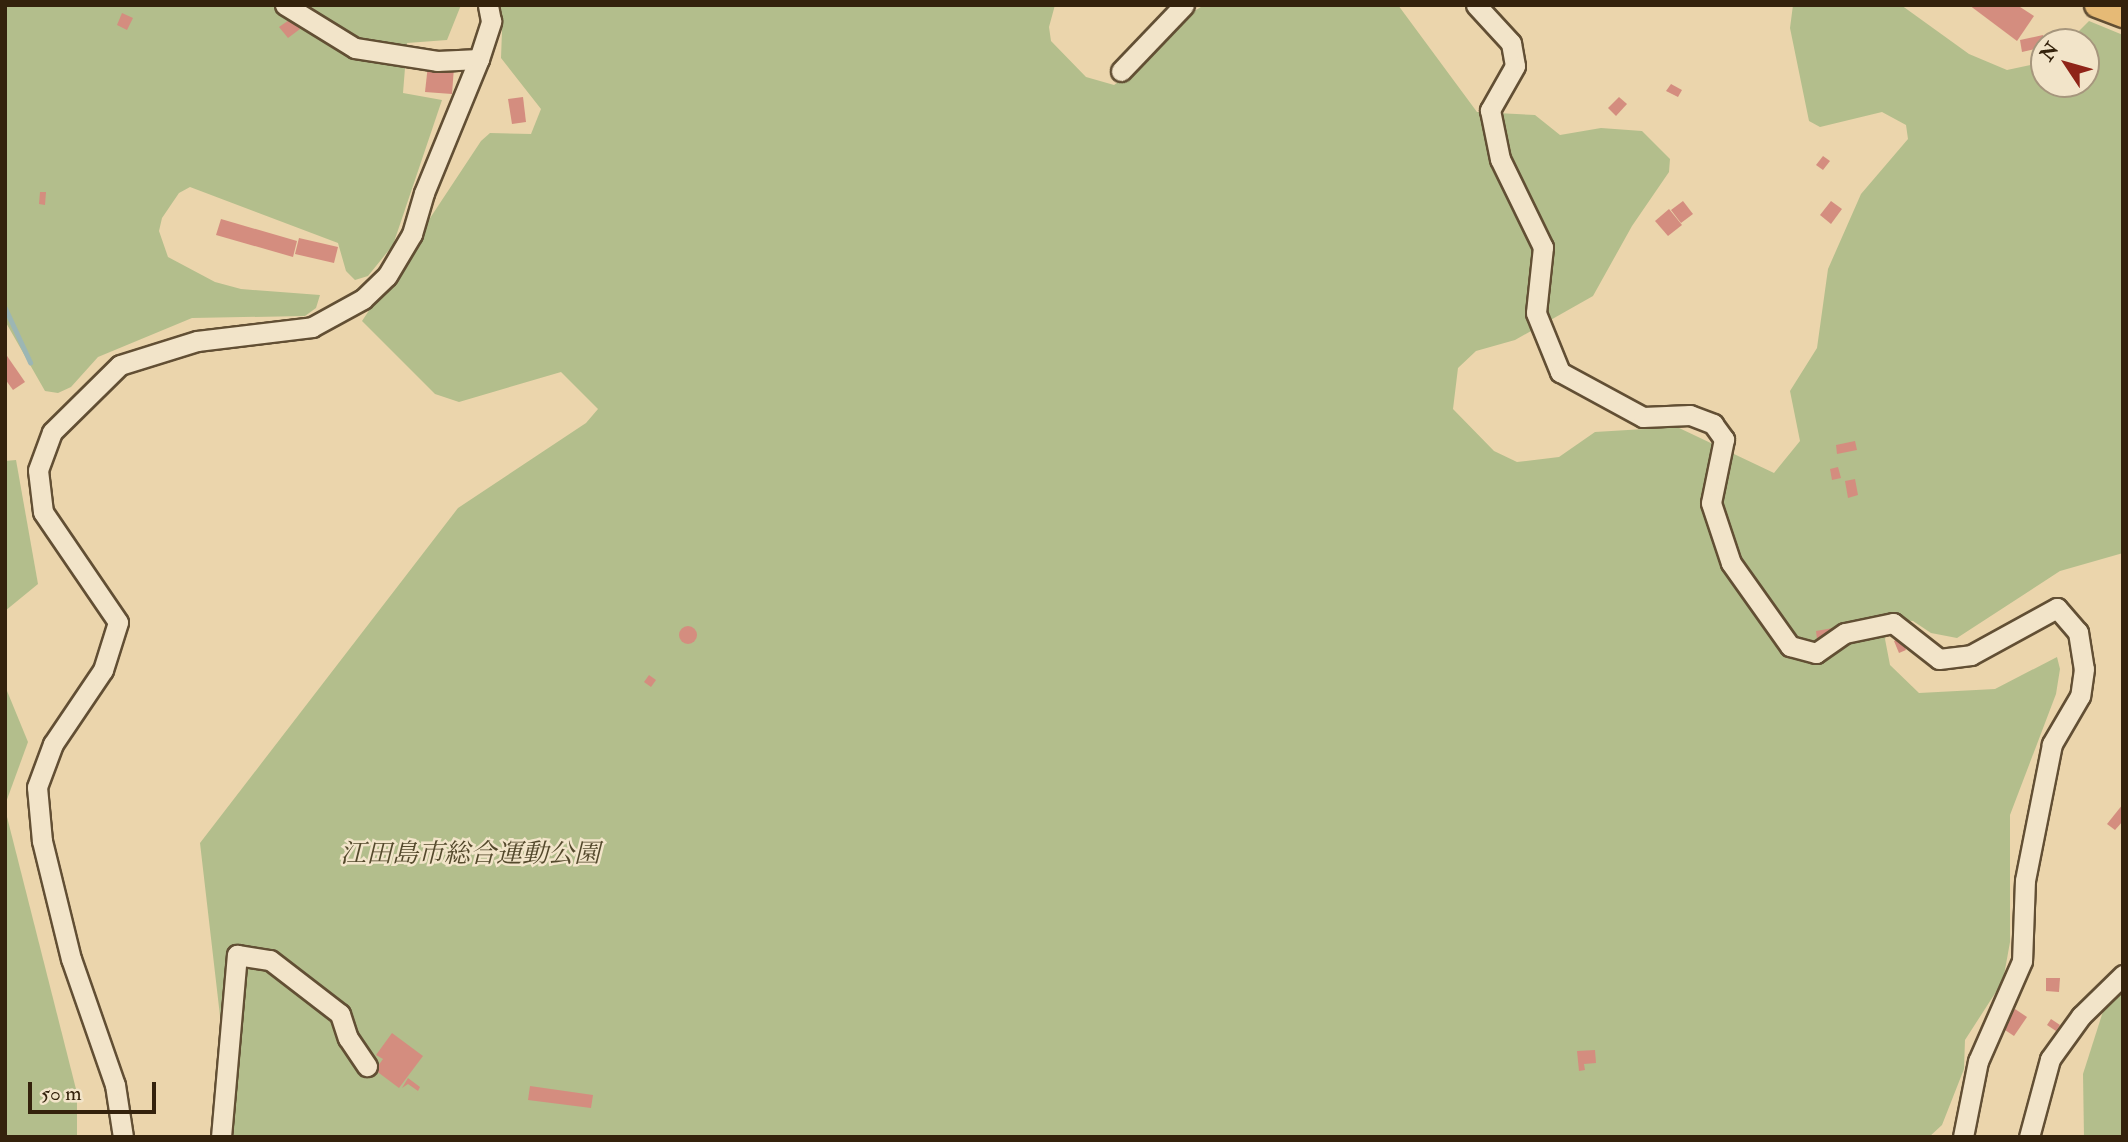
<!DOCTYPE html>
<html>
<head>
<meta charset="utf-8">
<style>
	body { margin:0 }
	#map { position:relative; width:2128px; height:1142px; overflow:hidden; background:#ebd5ac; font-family:"IM FELL Double Pica","Noto Serif JP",serif }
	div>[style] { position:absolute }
	.green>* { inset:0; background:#b3be8c }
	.stream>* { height:5px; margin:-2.5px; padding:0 2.5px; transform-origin:2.5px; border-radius:2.5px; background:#9cb6b4 }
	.building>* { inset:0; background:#d48d7f }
	.round { border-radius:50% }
	.roads { filter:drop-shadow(2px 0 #624f34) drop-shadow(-2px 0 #624f34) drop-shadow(0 2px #624f34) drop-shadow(0 -2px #624f34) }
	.minor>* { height:19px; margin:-9.5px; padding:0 9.5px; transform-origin:9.5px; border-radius:9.5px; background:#f2e4c9 }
	.major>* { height:24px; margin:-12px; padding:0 12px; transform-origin:12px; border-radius:12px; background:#e6ba76 }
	span { translate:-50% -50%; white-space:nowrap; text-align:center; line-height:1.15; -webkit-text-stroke:5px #f2e4c9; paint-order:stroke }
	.park-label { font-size:26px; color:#54492c; font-style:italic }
	.frame { position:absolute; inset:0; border:7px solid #34220c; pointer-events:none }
	.north { position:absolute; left:2030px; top:28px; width:70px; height:70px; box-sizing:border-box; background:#f2e4c9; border:2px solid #a6967d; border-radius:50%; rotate:306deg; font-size:19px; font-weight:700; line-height:28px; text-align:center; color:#34220c }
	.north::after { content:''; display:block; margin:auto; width:24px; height:32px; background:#8f2418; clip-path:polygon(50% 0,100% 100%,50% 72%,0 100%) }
	.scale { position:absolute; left:28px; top:1082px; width:128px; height:32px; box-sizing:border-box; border:4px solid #34220c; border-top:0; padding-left:9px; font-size:21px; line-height:24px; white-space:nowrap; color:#34220c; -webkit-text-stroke:5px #f2e4c9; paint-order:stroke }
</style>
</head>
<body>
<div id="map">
	<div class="green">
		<i style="clip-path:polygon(5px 5px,461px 5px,447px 40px,407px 43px,403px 93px,442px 100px,393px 245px,368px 276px,355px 280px,346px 271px,338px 243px,190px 187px,179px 193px,162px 218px,159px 231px,168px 257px,215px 282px,241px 289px,320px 295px,316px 308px,305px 316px,192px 318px,98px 357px,71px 387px,58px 393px,45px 391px,5px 321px)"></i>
		<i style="clip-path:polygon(494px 5px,1055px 5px,1049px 27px,1051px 41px,1086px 77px,1114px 85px,1136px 70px,1185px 17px,1204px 5px,1398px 5px,1477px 112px,1535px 115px,1560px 135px,1601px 128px,1642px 131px,1670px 159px,1669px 172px,1632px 226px,1593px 296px,1515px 340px,1476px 351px,1458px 368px,1453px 409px,1494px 451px,1517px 462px,1559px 457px,1595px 432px,1677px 427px,1774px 473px,1800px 441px,1790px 391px,1817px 348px,1828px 269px,1861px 194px,1908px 139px,1906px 125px,1882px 112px,1820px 127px,1809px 121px,1790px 28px,1793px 5px,1901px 5px,1969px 54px,2007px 70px,2044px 62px,2044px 84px,2086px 84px,2086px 42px,2068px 42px,2089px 21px,2123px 35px,2123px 553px,2060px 571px,1957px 638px,1931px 633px,1913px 621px,1901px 620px,1889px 627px,1885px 639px,1890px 665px,1919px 693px,1995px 689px,2057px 657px,2060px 669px,2056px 694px,2010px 815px,2010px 942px,2003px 981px,1965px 1040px,1964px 1069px,1942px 1125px,1929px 1137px,234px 1137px,200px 843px,458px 508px,586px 423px,598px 409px,561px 372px,459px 402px,435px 394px,362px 321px,481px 141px,490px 133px,531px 134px,541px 109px,501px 58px,502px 31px)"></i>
		<i style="clip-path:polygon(16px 460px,38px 584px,5px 611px,5px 461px)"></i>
		<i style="clip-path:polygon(5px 686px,28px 742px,5px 805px)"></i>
		<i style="clip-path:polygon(5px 809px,77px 1093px,77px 1137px,5px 1137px)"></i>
		<i style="clip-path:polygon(2123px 985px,2123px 1137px,2084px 1137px,2083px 1074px,2106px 1002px)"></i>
	</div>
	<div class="stream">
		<i style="left:5px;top:308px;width:60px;rotate:65.2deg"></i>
	</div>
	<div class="building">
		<i style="clip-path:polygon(1969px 5px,2017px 5px,2034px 16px,2017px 41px)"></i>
		<i style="clip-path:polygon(122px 13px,133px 18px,127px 30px,117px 25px)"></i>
		<i style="clip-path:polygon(292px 18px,300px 29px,288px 38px,279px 27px)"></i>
		<i style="clip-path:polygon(2043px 35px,2044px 47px,2022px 52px,2020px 40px)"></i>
		<i style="clip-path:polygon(428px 65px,454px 67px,452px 94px,425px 92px)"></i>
		<i style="clip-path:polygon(1671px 84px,1682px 90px,1678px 97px,1666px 91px)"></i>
		<i style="clip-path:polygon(523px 97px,526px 122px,512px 124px,508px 99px)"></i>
		<i style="clip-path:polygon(1619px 97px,1627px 104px,1616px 116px,1608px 108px)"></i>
		<i style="clip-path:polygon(1823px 156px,1830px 161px,1823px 170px,1816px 165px)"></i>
		<i style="clip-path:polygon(40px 192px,46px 192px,45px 205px,39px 204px)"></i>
		<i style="clip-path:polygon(1683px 201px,1693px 214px,1681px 223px,1671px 210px)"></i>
		<i style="clip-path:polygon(1831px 201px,1842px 209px,1831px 224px,1820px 215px)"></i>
		<i style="clip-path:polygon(1669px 209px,1682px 225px,1668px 236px,1655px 221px)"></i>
		<i style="clip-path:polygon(221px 219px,297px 241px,293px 257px,216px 235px)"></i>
		<i style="clip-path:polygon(299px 238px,338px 247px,334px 263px,295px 254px)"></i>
		<i style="clip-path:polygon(5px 353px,25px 382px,13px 390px,5px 379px)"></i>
		<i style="clip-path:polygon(1855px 441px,1857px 450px,1837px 454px,1836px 445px)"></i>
		<i style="clip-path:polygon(1838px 467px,1841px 478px,1832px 480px,1830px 469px)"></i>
		<i style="clip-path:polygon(1855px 479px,1858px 495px,1848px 498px,1845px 481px)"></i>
		<i class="round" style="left:679px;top:626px;width:18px;height:18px"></i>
		<i style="clip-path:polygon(1833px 628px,1834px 637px,1817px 639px,1816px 631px)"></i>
		<i style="clip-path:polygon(1901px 638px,1906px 650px,1899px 653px,1894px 641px)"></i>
		<i style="clip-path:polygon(649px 675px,656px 680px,651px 687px,644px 682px)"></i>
		<i style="clip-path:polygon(2123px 804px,2123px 821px,2115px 830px,2107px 824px)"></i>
		<i style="clip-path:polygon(2046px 978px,2060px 978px,2059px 992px,2046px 991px)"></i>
		<i style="clip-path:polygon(2015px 1009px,2027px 1017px,2014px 1036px,2002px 1028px)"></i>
		<i style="clip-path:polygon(2051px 1019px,2060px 1025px,2056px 1031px,2047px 1025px)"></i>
		<i style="clip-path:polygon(392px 1033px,423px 1056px,399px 1088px,375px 1070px,383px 1059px,376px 1055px)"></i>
		<i style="clip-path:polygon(1595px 1050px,1596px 1063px,1584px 1064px,1585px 1070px,1579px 1071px,1577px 1051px)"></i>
		<i style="clip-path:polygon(408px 1078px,420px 1087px,418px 1091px,408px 1084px,402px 1088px)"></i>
		<i style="clip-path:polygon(530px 1086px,593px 1095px,591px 1108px,528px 1100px)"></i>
	</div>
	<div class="roads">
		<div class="minor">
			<i style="left:285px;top:5px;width:82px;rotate:31.6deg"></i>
			<i style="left:355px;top:48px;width:83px;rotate:9deg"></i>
			<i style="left:437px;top:61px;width:42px;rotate:-2.7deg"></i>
			<i style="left:1476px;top:5px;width:52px;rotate:47.4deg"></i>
			<i style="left:1511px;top:43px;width:23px;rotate:80deg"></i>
			<i style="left:1515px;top:66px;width:51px;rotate:119.6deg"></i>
			<i style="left:1490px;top:110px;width:50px;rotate:78.5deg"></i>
			<i style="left:1500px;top:159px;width:98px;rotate:64deg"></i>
			<i style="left:1543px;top:247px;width:66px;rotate:96.1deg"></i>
			<i style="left:1536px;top:313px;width:64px;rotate:67.9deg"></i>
			<i style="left:1560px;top:372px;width:94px;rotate:28.5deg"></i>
			<i style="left:1643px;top:417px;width:47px;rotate:-2.4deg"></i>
			<i style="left:1690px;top:415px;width:25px;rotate:21deg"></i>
			<i style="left:1713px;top:424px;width:19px;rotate:54deg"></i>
			<i style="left:1724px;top:439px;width:65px;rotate:101.5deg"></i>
			<i style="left:1711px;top:503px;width:63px;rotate:71.6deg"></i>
			<i style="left:1731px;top:563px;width:102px;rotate:54.6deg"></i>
			<i style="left:1790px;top:646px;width:27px;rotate:15deg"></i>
			<i style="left:1816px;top:653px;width:35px;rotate:-35deg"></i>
			<i style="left:1845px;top:633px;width:49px;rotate:-11.8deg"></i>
			<i style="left:1893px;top:623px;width:58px;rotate:38deg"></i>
			<i style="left:1939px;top:659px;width:32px;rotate:-7deg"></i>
			<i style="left:1971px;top:655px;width:98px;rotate:-28.7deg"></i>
			<i style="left:2057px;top:608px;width:32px;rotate:49deg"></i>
			<i style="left:2078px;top:632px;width:37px;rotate:81deg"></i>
			<i style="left:2084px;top:669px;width:27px;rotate:98deg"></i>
			<i style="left:2080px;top:696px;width:56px;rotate:120.3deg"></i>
			<i style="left:2052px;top:744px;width:139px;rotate:101.2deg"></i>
			<i style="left:2025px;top:880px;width:81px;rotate:92.1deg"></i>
			<i style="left:2022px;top:961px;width:109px;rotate:113.7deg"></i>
			<i style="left:1978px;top:1061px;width:77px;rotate:101.2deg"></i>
			<i style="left:1121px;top:71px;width:91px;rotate:-46.3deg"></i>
			<i style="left:123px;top:1137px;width:53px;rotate:-98.7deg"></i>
			<i style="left:115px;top:1085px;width:133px;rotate:-109.2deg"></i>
			<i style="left:71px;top:959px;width:122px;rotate:-103.8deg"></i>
			<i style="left:42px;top:841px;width:54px;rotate:-95.3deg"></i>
			<i style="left:37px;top:787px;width:46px;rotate:-69.6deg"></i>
			<i style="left:53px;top:744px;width:89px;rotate:-56deg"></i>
			<i style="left:103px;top:670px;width:50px;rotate:-72.6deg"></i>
			<i style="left:118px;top:622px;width:133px;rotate:-124.3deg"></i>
			<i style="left:43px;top:512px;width:42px;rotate:-96.8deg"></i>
			<i style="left:38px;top:470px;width:40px;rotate:-69.8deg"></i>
			<i style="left:52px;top:432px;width:95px;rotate:-44.6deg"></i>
			<i style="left:120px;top:365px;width:81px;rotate:-17.3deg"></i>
			<i style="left:197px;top:341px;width:116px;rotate:-6.9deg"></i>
			<i style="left:312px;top:327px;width:58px;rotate:-28.8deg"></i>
			<i style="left:363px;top:299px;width:33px;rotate:-44deg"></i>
			<i style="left:387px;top:276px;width:49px;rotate:-59.2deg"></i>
			<i style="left:412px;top:234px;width:43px;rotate:-73.7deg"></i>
			<i style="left:424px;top:193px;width:145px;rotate:-67.7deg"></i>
			<i style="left:479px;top:59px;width:40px;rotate:-72deg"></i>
			<i style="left:491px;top:21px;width:16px;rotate:-101deg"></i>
			<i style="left:221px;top:1137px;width:183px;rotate:-85deg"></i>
			<i style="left:237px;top:955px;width:33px;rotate:9deg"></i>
			<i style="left:270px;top:960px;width:88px;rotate:37.6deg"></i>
			<i style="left:340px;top:1014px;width:25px;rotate:72deg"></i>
			<i style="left:348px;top:1038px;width:34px;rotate:56deg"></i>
			<i style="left:2029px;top:1137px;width:81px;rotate:-74.9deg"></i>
			<i style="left:2050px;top:1059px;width:53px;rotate:-54.2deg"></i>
			<i style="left:2081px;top:1016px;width:59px;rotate:-44.3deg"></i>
		</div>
		<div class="major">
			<i style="left:2097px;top:5px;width:28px;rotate:21deg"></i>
		</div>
	</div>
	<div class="park-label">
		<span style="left:470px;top:855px">江田島市総合運動公園</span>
	</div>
	<div class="frame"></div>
	<div class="north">N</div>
	<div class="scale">50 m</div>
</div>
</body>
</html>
